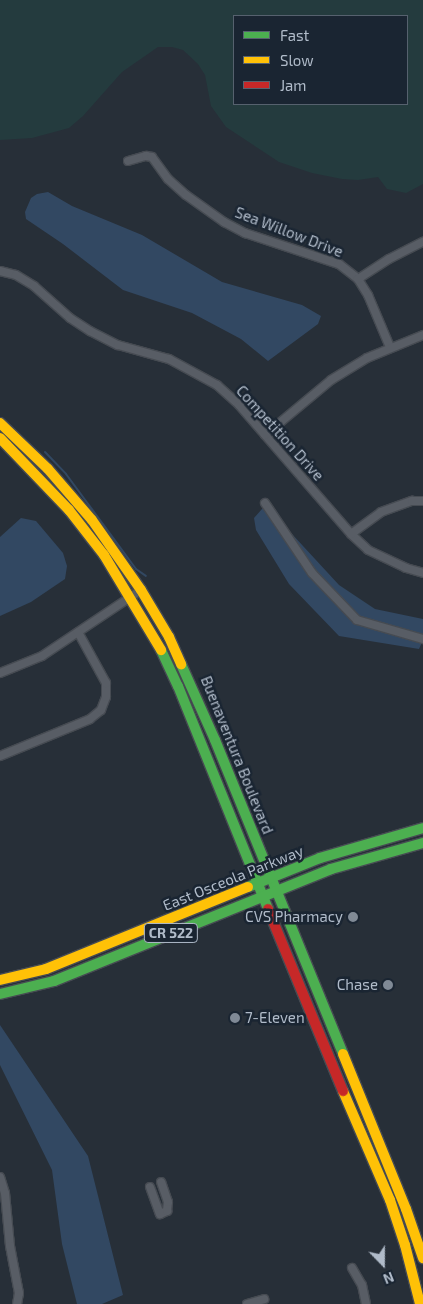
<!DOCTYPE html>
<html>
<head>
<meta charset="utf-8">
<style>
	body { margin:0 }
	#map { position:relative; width:423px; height:1304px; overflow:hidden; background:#272f38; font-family:"Exo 2",sans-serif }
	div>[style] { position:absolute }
	.green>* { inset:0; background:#243b3e }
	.water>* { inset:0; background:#324862 }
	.stream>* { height:2px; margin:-1px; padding:0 1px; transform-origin:1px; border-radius:1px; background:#324862 }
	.roads { filter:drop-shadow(1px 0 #464b52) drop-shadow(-1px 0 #464b52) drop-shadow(0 1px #464b52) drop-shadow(0 -1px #464b52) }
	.street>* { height:8px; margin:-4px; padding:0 4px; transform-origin:4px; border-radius:4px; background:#585d65 }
	.fast>* { height:10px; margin:-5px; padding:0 5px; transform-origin:5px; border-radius:5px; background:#4caf50 }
	.slow>* { height:10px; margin:-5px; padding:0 5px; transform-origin:5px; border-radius:5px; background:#ffc107 }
	.jam>* { height:10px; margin:-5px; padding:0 5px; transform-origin:5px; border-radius:5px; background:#c62828 }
	.dots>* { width:14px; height:14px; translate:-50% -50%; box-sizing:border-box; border:2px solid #1a2532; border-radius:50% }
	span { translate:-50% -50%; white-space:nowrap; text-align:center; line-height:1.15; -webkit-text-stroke:5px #1a2532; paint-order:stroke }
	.shield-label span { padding:1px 4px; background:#1a2532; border:1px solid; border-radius:4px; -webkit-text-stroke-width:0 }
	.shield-label { font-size:14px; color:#b0bbc9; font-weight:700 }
	.street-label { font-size:15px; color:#b0bbc9 }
	.poi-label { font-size:15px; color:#b0bbc9 }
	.right { translate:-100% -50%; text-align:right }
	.left { translate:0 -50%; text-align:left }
	.legend { position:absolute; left:233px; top:15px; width:175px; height:90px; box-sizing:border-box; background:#1a2532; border:1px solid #56616e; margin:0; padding:6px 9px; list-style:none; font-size:15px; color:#b0bbc9 }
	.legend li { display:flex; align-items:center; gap:10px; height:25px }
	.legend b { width:25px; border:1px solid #56616e }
	.north { position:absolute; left:358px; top:1239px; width:50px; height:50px; -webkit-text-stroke:4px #1a2532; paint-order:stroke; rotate:158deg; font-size:14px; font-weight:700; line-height:20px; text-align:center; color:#b0bbc9 }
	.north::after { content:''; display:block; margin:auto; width:18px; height:22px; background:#b0bbc9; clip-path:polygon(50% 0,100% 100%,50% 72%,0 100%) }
</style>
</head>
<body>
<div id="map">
	<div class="green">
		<i style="clip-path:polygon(evenodd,0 0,423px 0,423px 184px,406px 193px,387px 189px,378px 177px,358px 180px,342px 179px,312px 173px,279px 162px,226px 127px,211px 106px,205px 75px,198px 64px,183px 50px,172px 47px,158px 47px,122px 72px,83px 116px,69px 128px,32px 138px,0 140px,0 0,234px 16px,407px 16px,407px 104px,234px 104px,234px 16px)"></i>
	</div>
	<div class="water">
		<i style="clip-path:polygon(48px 192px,72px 206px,142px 235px,222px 282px,302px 305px,321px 316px,318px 324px,268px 361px,241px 339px,192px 313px,123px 290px,63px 244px,26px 219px,25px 212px,31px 198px,37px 194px)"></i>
		<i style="clip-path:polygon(268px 508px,339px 585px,375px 609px,423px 619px,423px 640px,419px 649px,339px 636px,289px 584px,256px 530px,254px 518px,262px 509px)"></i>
		<i style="clip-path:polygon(21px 518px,36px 521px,63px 553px,67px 566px,65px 579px,31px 602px,0 616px,0 537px)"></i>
		<i style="clip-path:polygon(0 1025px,88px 1156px,123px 1295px,102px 1304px,77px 1304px,62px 1244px,52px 1170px,0 1065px)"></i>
	</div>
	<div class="stream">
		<i style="left:45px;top:452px;width:30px;rotate:46deg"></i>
		<i style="left:66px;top:474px;width:118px;rotate:53.6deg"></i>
		<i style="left:136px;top:569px;width:12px;rotate:35deg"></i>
	</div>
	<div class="roads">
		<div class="street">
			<i style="left:128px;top:161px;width:19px;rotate:-16deg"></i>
			<i style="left:146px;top:156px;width:6px;rotate:9deg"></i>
			<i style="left:152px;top:157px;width:27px;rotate:54deg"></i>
			<i style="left:168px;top:179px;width:24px;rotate:42deg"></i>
			<i style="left:186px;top:195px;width:47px;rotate:35.4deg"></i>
			<i style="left:224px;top:222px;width:24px;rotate:28deg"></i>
			<i style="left:245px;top:233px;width:99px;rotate:18.3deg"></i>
			<i style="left:339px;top:264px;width:24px;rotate:38deg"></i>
			<i style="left:358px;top:279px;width:19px;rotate:58deg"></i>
			<i style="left:368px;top:295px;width:56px;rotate:67.1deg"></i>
			<i style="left:0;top:271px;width:16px;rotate:14deg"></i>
			<i style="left:16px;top:275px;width:21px;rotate:31deg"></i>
			<i style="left:34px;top:286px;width:48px;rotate:41.6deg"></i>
			<i style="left:70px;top:318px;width:24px;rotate:33deg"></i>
			<i style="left:90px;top:331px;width:31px;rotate:27deg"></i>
			<i style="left:118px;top:345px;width:53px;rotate:15.4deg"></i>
			<i style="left:169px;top:359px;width:55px;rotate:28.4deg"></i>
			<i style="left:217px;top:385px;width:30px;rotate:42deg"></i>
			<i style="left:239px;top:405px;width:171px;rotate:49deg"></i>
			<i style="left:351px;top:534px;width:23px;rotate:43deg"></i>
			<i style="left:368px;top:550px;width:42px;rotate:25.3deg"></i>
			<i style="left:406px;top:568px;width:18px;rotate:16deg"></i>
			<i style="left:358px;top:279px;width:37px;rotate:-33deg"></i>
			<i style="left:389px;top:259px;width:38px;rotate:-27deg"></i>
			<i style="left:265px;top:435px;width:86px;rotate:-39.8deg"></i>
			<i style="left:331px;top:380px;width:42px;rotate:-31.4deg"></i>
			<i style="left:367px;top:358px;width:61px;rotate:-22.3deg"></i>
			<i style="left:265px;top:503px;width:84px;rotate:56.1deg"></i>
			<i style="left:312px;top:573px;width:65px;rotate:46.2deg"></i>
			<i style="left:357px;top:620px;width:69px;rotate:16.1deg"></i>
			<i style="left:351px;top:534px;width:37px;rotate:-36deg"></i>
			<i style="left:381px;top:512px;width:33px;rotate:-20deg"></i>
			<i style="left:412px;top:501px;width:11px"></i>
			<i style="left:0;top:673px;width:45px;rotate:-22deg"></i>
			<i style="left:42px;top:656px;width:119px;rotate:-33.7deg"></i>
			<i style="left:0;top:756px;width:97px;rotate:-22.3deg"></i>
			<i style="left:90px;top:719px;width:14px;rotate:-39deg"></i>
			<i style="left:101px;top:710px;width:14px;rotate:-69deg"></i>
			<i style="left:106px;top:697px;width:14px;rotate:-90deg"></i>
			<i style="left:106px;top:683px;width:58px;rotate:-118.8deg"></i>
			<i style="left:0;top:1177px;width:17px;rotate:73deg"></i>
			<i style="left:5px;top:1193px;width:53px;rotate:84.6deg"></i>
			<i style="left:10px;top:1246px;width:48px;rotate:79.2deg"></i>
			<i style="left:19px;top:1293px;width:11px;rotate:100deg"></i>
			<i style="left:150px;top:1187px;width:29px;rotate:70deg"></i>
			<i style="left:160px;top:1214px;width:8px;rotate:-23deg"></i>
			<i style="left:167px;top:1211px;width:9px;rotate:-84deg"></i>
			<i style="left:168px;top:1202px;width:21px;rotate:-109deg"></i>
			<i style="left:352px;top:1268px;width:20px;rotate:60deg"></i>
			<i style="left:362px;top:1285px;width:19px;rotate:78deg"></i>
			<i style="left:247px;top:1304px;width:18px;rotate:-16deg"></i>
		</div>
		<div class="fast">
			<i style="left:161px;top:650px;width:40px;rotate:65deg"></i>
			<i style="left:178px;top:686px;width:240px;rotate:68deg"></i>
			<i style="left:181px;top:664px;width:83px;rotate:65.9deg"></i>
			<i style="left:215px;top:740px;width:339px;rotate:67.8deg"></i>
			<i style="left:248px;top:887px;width:78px;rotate:-21.9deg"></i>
			<i style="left:320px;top:858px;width:107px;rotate:-16.2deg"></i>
			<i style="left:0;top:994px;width:56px;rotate:-13.5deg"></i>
			<i style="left:54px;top:981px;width:299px;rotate:-22deg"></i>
			<i style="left:331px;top:869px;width:96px;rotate:-15.8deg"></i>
		</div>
		<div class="slow">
			<i style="left:0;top:423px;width:66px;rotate:43.8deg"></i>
			<i style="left:48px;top:469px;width:67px;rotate:49.2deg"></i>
			<i style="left:92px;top:520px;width:85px;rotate:55deg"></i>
			<i style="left:141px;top:590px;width:55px;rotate:59.2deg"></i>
			<i style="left:169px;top:637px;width:30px;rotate:66deg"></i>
			<i style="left:0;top:438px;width:100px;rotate:46.2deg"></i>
			<i style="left:69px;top:510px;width:57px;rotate:52.1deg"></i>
			<i style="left:104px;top:555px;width:111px;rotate:59deg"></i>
			<i style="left:0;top:980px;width:47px;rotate:-13.4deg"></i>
			<i style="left:46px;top:969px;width:218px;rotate:-22.1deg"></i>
			<i style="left:343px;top:1054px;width:167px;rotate:67.9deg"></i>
			<i style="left:406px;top:1209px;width:52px;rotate:70.9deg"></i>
			<i style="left:343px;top:1091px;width:119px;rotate:66.7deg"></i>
			<i style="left:390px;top:1200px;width:47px;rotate:71.6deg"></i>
			<i style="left:405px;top:1245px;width:61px;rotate:75.7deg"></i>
		</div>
		<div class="jam">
			<i style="left:268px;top:909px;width:197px;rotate:67.6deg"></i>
		</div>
	</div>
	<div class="dots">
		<i style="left:353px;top:917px;background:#808a96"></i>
		<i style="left:388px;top:985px;background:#808a96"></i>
		<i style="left:235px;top:1018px;background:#808a96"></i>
	</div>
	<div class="shield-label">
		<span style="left:171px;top:933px">CR 522</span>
	</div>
	<div class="street-label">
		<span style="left:289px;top:232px;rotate:21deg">Sea Willow Drive</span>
		<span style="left:280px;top:433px;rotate:48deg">Competition Drive</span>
		<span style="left:237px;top:755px;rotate:68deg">Buenaventura Boulevard</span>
		<span style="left:233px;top:878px;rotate:-22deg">East Osceola Parkway</span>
	</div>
	<div class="poi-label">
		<span class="right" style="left:343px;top:917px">CVS Pharmacy</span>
		<span class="right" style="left:378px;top:985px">Chase</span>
		<span class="left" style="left:245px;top:1018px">7-Eleven</span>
	</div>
	<ul class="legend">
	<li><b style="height:6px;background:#4caf50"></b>Fast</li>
	<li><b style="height:6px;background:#ffc107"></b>Slow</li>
	<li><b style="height:6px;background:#c62828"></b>Jam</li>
	</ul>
	<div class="north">N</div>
</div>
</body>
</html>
